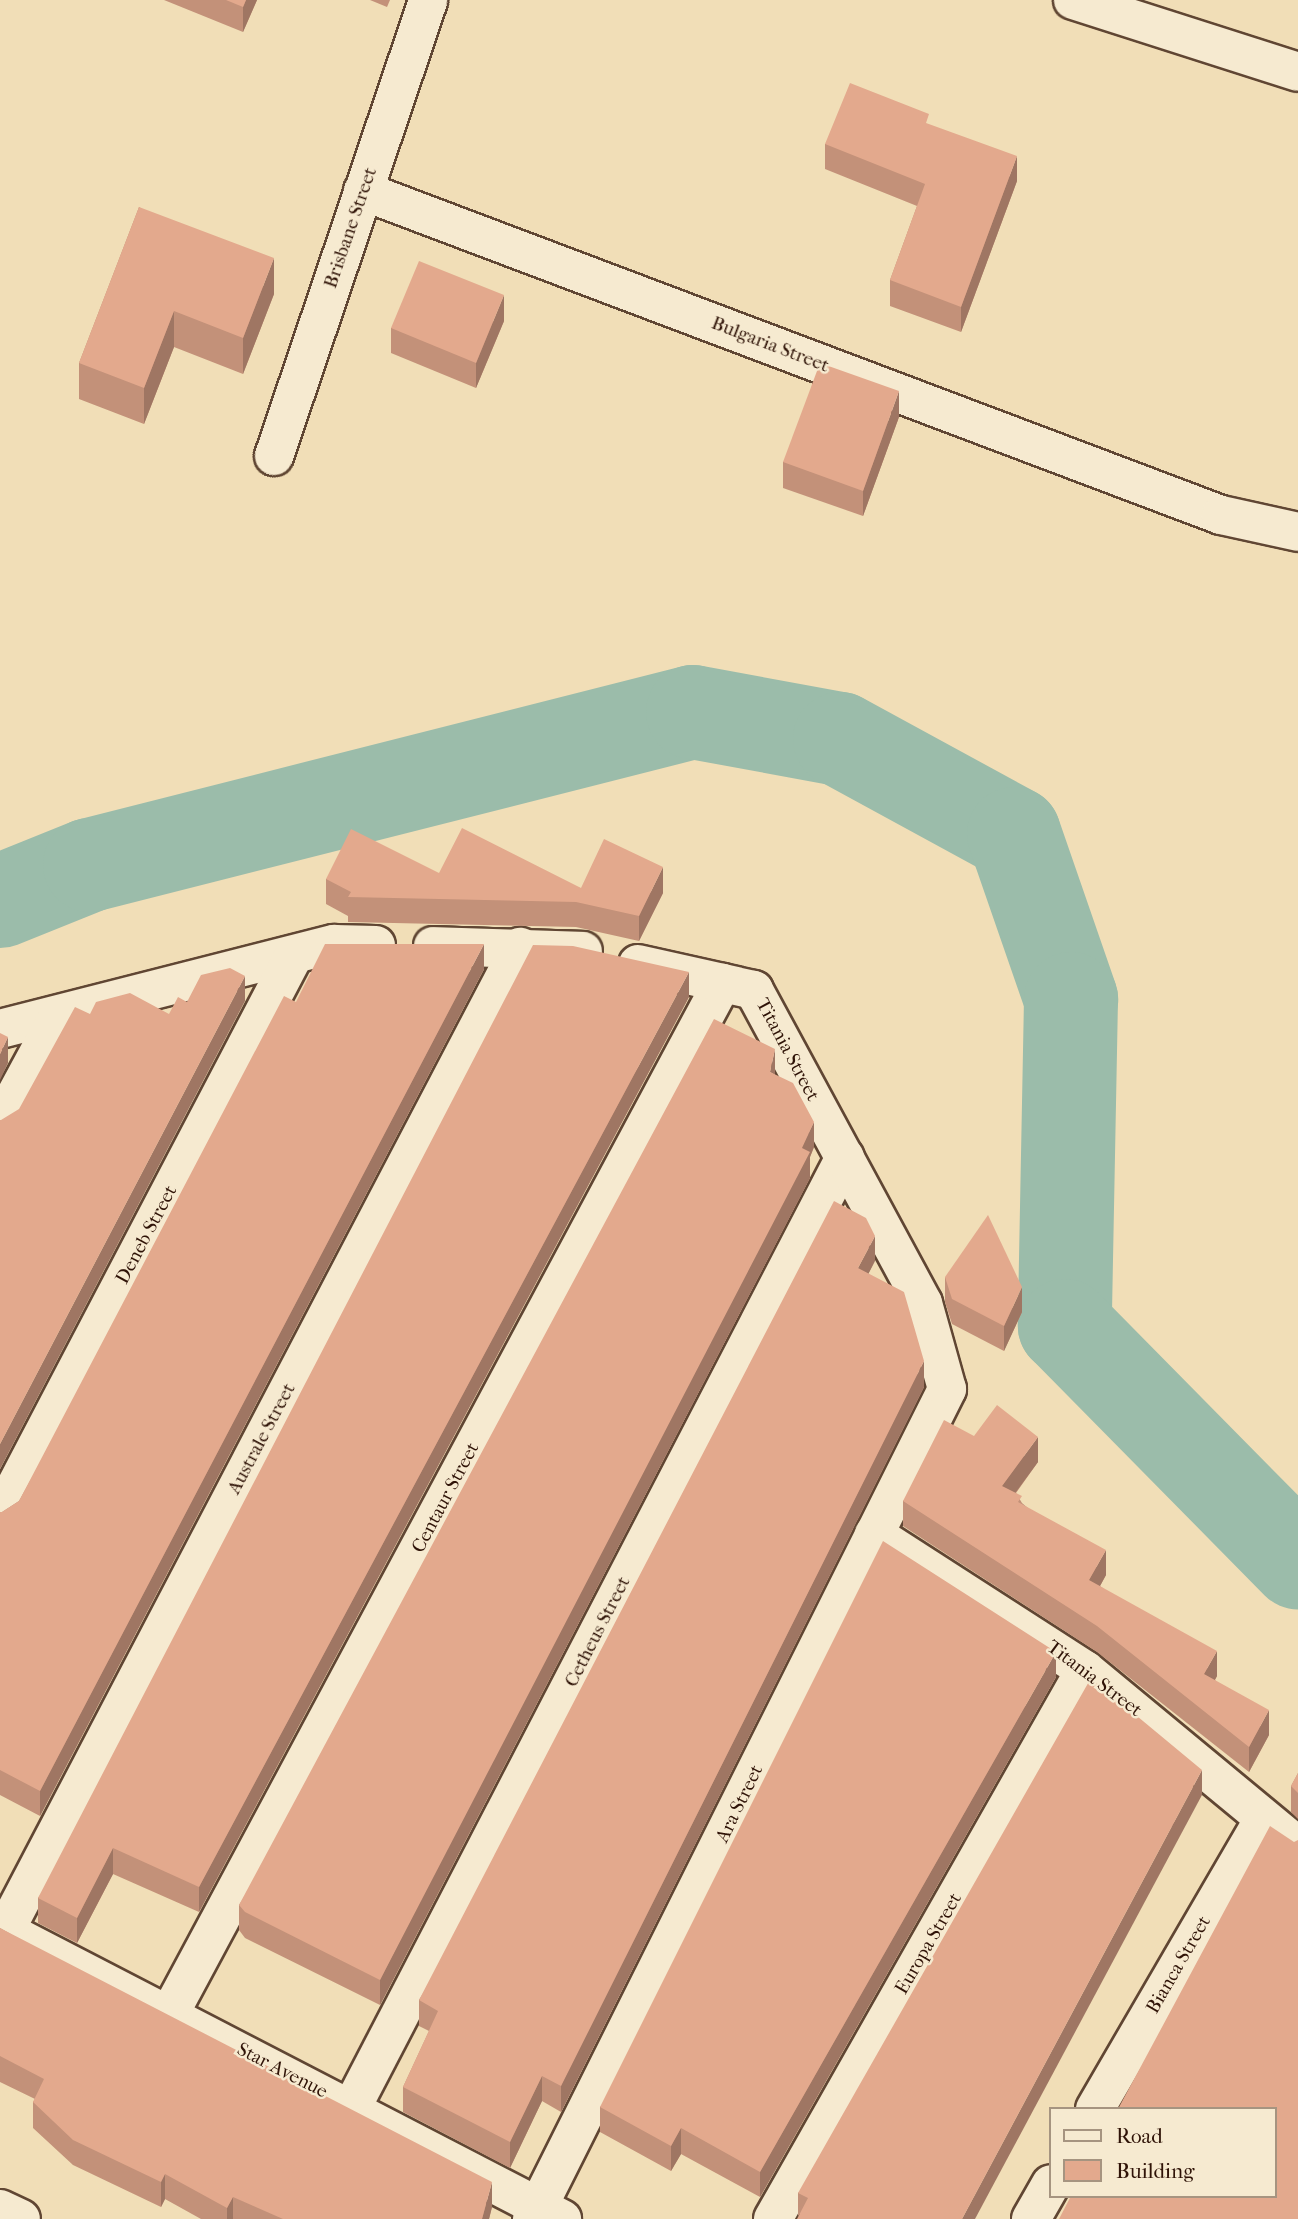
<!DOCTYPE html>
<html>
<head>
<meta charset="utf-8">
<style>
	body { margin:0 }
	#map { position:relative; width:1298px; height:2219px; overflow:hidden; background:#f1deb7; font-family:"IM FELL French Canon",serif }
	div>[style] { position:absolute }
	.river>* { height:94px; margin:-47px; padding:0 47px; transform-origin:47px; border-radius:47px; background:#9bbcaa }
	.roads { filter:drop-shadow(2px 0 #604633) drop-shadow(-2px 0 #604633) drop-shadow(0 2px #604633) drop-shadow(0 -2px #604633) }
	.street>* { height:38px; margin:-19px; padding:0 19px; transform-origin:19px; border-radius:19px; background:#f6ead0 }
	.secondary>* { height:38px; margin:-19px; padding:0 19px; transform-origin:19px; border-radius:19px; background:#f6ead0 }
	.wall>* { inset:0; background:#c39179 }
	.shaded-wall>* { inset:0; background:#9f7663 }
	.building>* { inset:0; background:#e3a98d }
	span { translate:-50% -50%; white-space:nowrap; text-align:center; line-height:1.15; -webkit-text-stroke:5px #f6ead0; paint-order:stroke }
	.street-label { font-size:19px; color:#2f1307 }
	.legend { position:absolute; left:1049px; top:2107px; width:228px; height:91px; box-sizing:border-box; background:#f6ead0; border:2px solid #a69480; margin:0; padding:9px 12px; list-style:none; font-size:21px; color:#2f1307 }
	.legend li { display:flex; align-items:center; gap:14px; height:35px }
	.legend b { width:35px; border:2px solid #a69480 }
</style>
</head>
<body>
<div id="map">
	<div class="river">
		<i style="left:0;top:901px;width:97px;rotate:-21.8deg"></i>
		<i style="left:90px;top:865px;width:622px;rotate:-14.24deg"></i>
		<i style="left:693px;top:712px;width:149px;rotate:10.4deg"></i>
		<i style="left:840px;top:739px;width:198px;rotate:28.6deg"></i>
		<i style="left:1014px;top:834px;width:175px;rotate:70.9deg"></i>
		<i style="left:1071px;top:999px;width:327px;rotate:91.1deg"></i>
		<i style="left:1065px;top:1326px;width:332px;rotate:45.4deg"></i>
	</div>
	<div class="roads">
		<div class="street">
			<i style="left:363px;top:191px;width:917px;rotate:20.69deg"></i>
			<i style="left:1221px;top:515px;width:79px;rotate:12.4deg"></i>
			<i style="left:274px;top:456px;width:481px;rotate:-71.3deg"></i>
			<i style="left:433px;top:946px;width:150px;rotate:1.9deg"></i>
			<i style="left:0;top:1029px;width:345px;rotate:-14.3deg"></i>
			<i style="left:334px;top:944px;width:42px;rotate:1.4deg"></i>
			<i style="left:0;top:1124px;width:124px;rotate:-61.6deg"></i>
			<i style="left:0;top:1516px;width:633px;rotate:-62.34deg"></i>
			<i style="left:874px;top:1534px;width:251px;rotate:32.8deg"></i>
			<i style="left:1085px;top:1670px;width:276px;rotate:39.6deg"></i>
			<i style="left:0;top:1928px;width:633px;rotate:27.37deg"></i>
			<i style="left:5px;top:1931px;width:1111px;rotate:-62.37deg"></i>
			<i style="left:170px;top:2013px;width:1169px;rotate:-61.81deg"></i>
			<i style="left:352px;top:2107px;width:1070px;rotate:-62.57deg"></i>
			<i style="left:1095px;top:2109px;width:334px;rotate:-59.8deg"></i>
			<i style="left:0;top:2209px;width:23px;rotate:25deg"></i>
			<i style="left:532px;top:2219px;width:928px;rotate:-63.43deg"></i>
			<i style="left:947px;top:1389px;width:89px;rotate:-105.6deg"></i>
			<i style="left:923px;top:1303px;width:356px;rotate:-118.4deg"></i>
			<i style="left:754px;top:990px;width:119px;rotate:-167.4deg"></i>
			<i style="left:773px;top:2219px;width:631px;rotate:-60.39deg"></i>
			<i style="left:1031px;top:2219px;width:40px;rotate:-60.3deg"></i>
		</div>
		<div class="secondary">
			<i style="left:1073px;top:0;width:236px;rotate:17.7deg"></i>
		</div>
	</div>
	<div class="wall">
		<i style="clip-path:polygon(164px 0,257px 0,243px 32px)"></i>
		<i style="clip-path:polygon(370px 0,390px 0,387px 7px)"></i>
		<i style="clip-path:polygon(929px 125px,1017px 181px,961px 332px,890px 306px,890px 280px,917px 206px,825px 169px,825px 144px)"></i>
		<i style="clip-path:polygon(139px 207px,274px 294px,243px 374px,174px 347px,144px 424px,79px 399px,79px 363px)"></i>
		<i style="clip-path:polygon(504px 321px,476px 388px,391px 353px,391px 328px)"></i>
		<i style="clip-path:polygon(899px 417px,863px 516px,783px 488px,783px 462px)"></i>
		<i style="clip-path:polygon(439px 873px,581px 888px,663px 893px,639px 941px,576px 927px,348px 922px,348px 916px,326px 904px,326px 879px)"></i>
		<i style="clip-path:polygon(484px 969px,40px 1816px,0 1795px,0 1512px,2px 1512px,19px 1501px,296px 1002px)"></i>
		<i style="clip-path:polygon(689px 997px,199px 1912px,113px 1874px,77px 1943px,38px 1923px,38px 1898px)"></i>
		<i style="clip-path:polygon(775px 1075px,814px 1147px,810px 1157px,810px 1178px,380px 2005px,245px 1938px,239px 1930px,239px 1905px)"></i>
		<i style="clip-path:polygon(875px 1261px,868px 1274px,924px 1387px,561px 2112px,542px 2101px,510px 2168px,403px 2112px,403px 2087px,429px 2031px,419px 2026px,419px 2000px)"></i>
		<i style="clip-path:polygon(945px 1277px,1022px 1312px,1004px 1351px,952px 1324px,945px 1302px)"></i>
		<i style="clip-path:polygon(974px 1436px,1038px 1462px,1016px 1493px,1022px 1503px,1106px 1575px,1100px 1586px,1217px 1676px,1215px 1680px,1269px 1735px,1249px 1772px,1097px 1652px,903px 1526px,903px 1501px)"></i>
		<i style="clip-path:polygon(1056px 1677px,760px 2197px,681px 2154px,671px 2171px,600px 2132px,600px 2107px)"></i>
		<i style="clip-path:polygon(1298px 1773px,1298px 1819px,1291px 1812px,1291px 1786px)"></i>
		<i style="clip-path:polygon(1202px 1795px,798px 2216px,798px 2193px)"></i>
		<i style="clip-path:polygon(0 1928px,492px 2207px,489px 2219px,201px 2219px,165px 2199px,161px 2207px,73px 2165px,33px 2128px,33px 2102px,35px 2099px,0 2082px)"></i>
	</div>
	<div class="shaded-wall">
		<i style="clip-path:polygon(246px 0,257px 0,243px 32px,243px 7px)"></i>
		<i style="clip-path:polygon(1017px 156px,1017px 181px,961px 332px,961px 307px)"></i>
		<i style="clip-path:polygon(274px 258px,274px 294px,243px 374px,243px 338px)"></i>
		<i style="clip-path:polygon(504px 295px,504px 321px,476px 388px,476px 363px)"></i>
		<i style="clip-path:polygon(174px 311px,174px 347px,144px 424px,144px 388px)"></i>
		<i style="clip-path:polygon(899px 391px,899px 417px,863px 516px,863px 491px)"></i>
		<i style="clip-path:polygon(663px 867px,663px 893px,639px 941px,639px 916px)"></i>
		<i style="clip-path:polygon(484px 944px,484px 969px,40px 1816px,40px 1791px)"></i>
		<i style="clip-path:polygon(689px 972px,689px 997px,199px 1912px,199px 1887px)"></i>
		<i style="clip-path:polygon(245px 976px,245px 1001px,0 1469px,0 1444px)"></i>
		<i style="clip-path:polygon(8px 1037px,8px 1063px,0 1080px,0 1054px)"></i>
		<i style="clip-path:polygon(775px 1049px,775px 1075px,770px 1072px)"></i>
		<i style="clip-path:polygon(814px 1122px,814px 1147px,810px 1157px,810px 1178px,380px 2005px,380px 1980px)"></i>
		<i style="clip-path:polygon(875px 1236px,875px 1261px,858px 1294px,858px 1268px)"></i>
		<i style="clip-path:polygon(1022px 1287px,1022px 1312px,1004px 1351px,1004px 1326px)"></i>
		<i style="clip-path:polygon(924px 1361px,924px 1387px,561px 2112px,561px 2086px)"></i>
		<i style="clip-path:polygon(1038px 1437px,1038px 1462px,1002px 1511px,1002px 1486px)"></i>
		<i style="clip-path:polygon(1106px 1550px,1106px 1575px,1089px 1606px,1089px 1580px)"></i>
		<i style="clip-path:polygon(1217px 1651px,1217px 1676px,1204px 1699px,1204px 1674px)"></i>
		<i style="clip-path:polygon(1056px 1652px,1056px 1677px,760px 2197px,760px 2172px)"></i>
		<i style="clip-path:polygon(1269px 1710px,1269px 1735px,1249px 1772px,1249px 1747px)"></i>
		<i style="clip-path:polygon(1202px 1770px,1202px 1795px,975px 2219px,962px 2219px)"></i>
		<i style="clip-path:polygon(113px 1848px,113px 1874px,77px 1943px,77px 1918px)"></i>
		<i style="clip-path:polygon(542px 2076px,542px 2101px,510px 2168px,510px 2142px)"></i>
		<i style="clip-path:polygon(681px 2128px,681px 2154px,671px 2171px,671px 2146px)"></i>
		<i style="clip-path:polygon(165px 2174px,165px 2199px,161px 2207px,161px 2182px)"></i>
		<i style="clip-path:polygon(492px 2182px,492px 2207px,489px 2219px,482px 2219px)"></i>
		<i style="clip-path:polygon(233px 2197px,233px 2219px,227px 2219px,227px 2208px)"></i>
	</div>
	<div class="building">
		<i style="clip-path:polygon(226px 0,246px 0,243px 7px)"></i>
		<i style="clip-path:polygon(850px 83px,929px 114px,926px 123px,1017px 156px,961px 307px,890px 280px,925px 184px,825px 144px)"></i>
		<i style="clip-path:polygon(139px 207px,274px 258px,243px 338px,174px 311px,144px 388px,79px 363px)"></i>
		<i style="clip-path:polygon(419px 261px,504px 295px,476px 363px,391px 328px)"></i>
		<i style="clip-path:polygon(820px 363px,899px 391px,863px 491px,783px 462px)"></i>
		<i style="clip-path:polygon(462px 828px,581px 888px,604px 839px,663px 867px,639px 916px,576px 902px,348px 897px,351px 892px,326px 879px,351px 829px,439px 873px)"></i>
		<i style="clip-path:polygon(325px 944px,484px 944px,40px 1791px,0 1770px,0 1512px,2px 1512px,19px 1501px,284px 996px,296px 1002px)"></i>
		<i style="clip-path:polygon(533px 945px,573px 946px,689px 972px,199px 1887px,113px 1848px,77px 1918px,38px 1898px)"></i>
		<i style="clip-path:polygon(230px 968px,245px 976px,0 1444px,0 1120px,1px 1120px,19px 1109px,75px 1007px,90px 1014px,96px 1002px,130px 993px,169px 1014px,178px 997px,187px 1002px,201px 975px)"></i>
		<i style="clip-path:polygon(714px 1019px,775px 1049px,770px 1072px,793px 1083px,814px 1122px,802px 1148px,810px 1152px,380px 1980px,245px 1912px,239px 1905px)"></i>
		<i style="clip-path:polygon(0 1033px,8px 1037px,0 1054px)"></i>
		<i style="clip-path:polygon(834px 1201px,866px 1218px,875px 1236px,858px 1268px,904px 1292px,924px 1361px,561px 2086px,542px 2076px,510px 2142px,403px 2087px,438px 2011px,419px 2000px)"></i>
		<i style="clip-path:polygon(988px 1215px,1022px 1287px,1004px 1326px,952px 1299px,945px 1277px)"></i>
		<i style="clip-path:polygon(997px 1405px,1038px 1437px,1002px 1486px,1022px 1496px,1018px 1502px,1106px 1550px,1089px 1580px,1217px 1651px,1204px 1674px,1269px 1710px,1249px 1747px,1097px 1626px,903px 1501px,944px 1420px,974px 1436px)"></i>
		<i style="clip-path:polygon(883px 1541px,1056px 1652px,760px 2172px,681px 2128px,671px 2146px,600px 2107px)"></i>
		<i style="clip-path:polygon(1091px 1678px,1202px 1770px,962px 2219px,797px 2219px,808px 2198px,798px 2193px)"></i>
		<i style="clip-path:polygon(1298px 1773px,1298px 1793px,1291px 1786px)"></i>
		<i style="clip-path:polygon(1270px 1826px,1294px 1842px,1298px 1840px,1298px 2219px,1059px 2219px,1071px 2196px,1275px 2196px,1275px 2109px,1118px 2109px)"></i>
		<i style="clip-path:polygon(0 1928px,492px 2182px,482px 2219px,283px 2219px,233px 2197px,227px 2208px,165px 2174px,161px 2182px,73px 2140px,33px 2102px,44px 2079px,0 2056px)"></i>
	</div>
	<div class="street-label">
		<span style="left:351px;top:228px;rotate:-71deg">Brisbane Street</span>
		<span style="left:770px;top:345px;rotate:21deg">Bulgaria Street</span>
		<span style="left:787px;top:1050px;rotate:62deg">Titania Street</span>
		<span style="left:147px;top:1235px;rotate:-62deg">Deneb Street</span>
		<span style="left:262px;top:1439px;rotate:-62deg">Australe Street</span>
		<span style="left:446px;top:1498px;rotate:-62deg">Centaur Street</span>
		<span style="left:598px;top:1632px;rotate:-63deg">Cetheus Street</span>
		<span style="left:1094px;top:1679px;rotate:37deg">Titania Street</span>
		<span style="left:740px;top:1804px;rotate:-64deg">Ara Street</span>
		<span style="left:929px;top:1944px;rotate:-60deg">Europa Street</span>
		<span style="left:1179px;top:1965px;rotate:-60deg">Bianca Street</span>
		<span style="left:282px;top:2071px;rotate:27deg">Star Avenue</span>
	</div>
	<ul class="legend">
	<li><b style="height:9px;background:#f6ead0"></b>Road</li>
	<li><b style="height:19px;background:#e3a98d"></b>Building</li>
	</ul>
</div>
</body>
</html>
